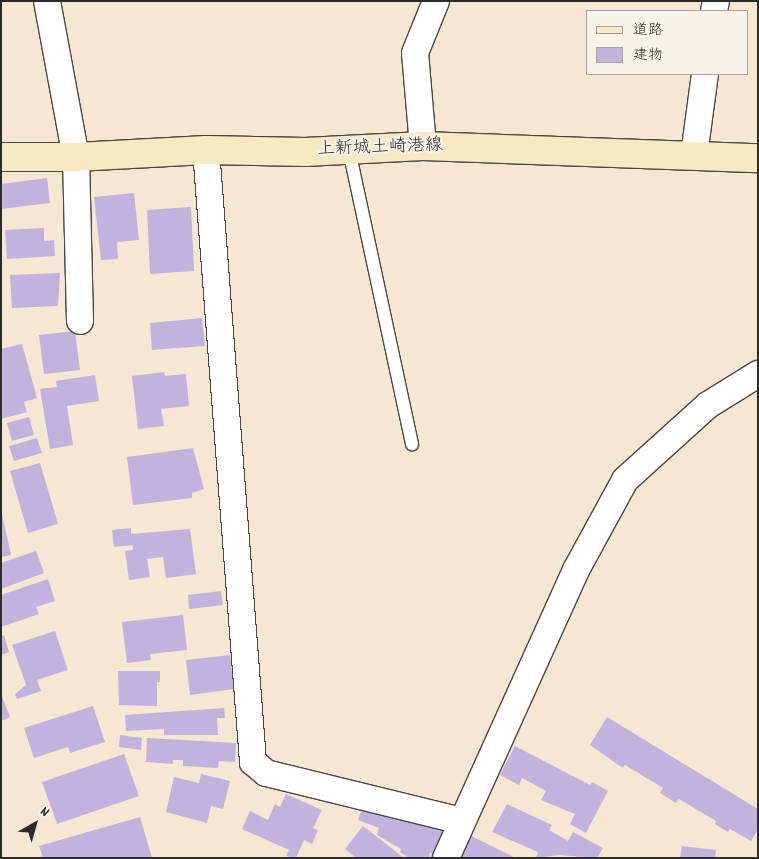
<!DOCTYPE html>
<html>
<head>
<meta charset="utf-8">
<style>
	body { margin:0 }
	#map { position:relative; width:759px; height:859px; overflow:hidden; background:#f5e7d2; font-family:Dekko,"Klee One",sans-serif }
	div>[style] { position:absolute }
	.building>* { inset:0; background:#c2b2de }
	.roads { filter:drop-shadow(1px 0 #494744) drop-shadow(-1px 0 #494744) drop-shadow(0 1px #494744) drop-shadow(0 -1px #494744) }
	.lane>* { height:12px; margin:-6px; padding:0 6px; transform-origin:6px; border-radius:6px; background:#fff }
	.street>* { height:26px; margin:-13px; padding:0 13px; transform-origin:13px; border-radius:13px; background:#fff }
	.secondary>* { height:28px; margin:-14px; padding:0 14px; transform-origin:14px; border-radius:14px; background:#f7e9c3 }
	span { translate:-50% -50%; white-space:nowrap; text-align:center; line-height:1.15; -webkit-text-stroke:4px #f7f3e8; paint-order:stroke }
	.street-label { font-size:18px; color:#2b2b2b }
	.frame { position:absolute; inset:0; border:2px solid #2b2b2b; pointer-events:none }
	.legend { position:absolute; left:586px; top:10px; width:162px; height:65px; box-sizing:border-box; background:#f7f3e8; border:1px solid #a5a39c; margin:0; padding:6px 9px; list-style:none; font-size:15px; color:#2b2b2b }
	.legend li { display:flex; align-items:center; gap:10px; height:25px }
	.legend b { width:25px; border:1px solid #a5a39c }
	.north { position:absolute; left:10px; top:799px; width:50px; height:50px; -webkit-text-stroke:4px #f7f3e8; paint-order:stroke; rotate:38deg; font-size:14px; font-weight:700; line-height:20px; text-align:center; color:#2b2b2b }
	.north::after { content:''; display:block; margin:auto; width:18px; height:22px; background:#2b2b2b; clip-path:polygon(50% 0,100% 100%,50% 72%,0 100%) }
</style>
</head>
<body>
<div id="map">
	<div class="building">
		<i style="clip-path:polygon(47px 178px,50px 203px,1px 209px,1px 184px)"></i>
		<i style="clip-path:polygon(134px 193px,139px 240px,117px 242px,118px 259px,101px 260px,94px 197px)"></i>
		<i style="clip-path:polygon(191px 207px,194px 271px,150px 274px,147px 210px)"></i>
		<i style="clip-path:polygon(44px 228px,44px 241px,54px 240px,55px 256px,7px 259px,5px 230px)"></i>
		<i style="clip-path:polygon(60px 273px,58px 306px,12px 308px,10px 275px)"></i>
		<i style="clip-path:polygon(202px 318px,205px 346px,152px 350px,150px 323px)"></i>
		<i style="clip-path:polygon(75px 331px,80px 370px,44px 374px,39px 335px)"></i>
		<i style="clip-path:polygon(22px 344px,37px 398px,24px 402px,27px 412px,1px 419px,1px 349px)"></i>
		<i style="clip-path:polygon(164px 372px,165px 376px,186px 374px,189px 406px,161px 409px,164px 426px,138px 429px,132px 376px)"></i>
		<i style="clip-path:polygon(95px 375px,99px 401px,67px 406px,73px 445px,50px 449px,40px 389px,57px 387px,56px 381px)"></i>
		<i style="clip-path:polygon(29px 417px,34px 435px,12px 441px,7px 423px)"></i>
		<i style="clip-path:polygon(37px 438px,42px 453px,14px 461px,9px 446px)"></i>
		<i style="clip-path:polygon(193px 448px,204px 489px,192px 493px,192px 498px,133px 505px,127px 457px)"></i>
		<i style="clip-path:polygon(40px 463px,58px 524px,28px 533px,10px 471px)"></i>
		<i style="clip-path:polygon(1px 510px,11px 555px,1px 557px)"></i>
		<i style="clip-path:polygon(131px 528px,131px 534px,190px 529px,196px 574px,166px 578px,163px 557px,147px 559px,150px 577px,129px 580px,125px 551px,133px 550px,133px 545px,114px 547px,112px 530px)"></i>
		<i style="clip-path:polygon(36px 551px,44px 573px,1px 589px,1px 563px)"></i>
		<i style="clip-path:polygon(48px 579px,55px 601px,36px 607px,39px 614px,1px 627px,1px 595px)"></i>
		<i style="clip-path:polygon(221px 591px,223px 605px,189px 609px,188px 595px)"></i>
		<i style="clip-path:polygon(183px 615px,187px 650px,150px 654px,151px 660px,127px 663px,122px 622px)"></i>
		<i style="clip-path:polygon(55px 631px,68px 670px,37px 680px,41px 691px,17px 699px,15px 694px,26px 685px,12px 645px)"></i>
		<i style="clip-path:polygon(4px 635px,9px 652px,1px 655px,1px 636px)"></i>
		<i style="clip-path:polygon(230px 655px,234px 689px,190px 695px,186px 660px)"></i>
		<i style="clip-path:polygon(118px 671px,160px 671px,160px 682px,157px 682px,157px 706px,119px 705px)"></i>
		<i style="clip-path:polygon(1px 694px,10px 717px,1px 721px)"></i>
		<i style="clip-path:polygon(93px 706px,105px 742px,70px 753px,68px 747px,34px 758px,24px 728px)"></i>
		<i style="clip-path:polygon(224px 708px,225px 718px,217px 718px,218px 735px,164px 735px,164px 729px,126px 731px,125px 715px)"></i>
		<i style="clip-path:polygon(607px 717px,758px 809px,758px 829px,751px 841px,730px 829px,728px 832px,715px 824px,716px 821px,679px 799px,676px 803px,660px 793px,663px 788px,625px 765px,623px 768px,590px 745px)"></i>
		<i style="clip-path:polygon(120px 735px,142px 738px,141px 750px,119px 747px)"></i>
		<i style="clip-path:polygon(147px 738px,236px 743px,235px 762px,219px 761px,218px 768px,183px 766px,183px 760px,173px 760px,173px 764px,146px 762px)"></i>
		<i style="clip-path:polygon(515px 746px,590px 785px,592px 782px,608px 791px,586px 833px,570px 824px,575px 814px,541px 800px,546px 791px,522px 778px,519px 785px,500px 775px)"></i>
		<i style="clip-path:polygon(124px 754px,139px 796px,57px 824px,42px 782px)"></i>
		<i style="clip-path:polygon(201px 774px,230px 781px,223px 809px,211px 806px,207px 823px,166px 812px,174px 777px,199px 783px)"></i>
		<i style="clip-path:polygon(286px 794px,322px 810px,313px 828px,318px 830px,312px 844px,304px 840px,296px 858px,286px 856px,289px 850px,242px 829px,250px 811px,268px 820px,275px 804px,280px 807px)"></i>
		<i style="clip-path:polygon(364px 803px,444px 826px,435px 855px,430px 853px,429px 858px,409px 858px,400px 852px,401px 849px,377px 835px,379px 828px,358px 820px)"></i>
		<i style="clip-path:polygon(507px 804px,552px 825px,549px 830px,568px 841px,573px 832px,603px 848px,597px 858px,559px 855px,536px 858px,538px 852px,492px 832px)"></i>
		<i style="clip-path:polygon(140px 817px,152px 858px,43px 858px,39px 846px)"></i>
		<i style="clip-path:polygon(363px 826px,404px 858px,356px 858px,345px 849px)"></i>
		<i style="clip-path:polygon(469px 835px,516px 858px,458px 858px)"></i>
		<i style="clip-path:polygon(682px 846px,716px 850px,715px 858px,680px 858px)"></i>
	</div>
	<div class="roads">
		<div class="lane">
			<i style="left:349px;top:150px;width:301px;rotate:77.9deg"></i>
		</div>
		<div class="street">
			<i style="left:47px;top:1px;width:159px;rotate:79.5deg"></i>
			<i style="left:76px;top:157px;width:164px;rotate:88.6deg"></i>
			<i style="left:714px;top:11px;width:10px;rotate:-79deg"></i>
			<i style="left:423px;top:146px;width:93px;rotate:-94.9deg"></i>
			<i style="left:415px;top:53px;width:56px;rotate:-68deg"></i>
			<i style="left:206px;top:150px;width:614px;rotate:85.61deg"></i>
			<i style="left:253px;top:762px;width:17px;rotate:40deg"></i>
			<i style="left:266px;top:773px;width:202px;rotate:13.8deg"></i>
			<i style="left:694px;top:155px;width:82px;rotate:-82.3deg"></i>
			<i style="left:446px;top:858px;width:316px;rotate:-65.7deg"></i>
			<i style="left:576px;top:570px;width:102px;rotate:-61.4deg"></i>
			<i style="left:625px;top:480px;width:112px;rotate:-42.1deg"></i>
			<i style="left:708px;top:405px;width:59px;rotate:-31.8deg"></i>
		</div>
		<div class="secondary">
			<i style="left:1px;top:157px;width:75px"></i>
			<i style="left:76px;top:157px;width:130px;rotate:-3.1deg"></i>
			<i style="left:206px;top:150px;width:99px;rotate:1.2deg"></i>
			<i style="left:305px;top:152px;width:118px;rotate:-2.9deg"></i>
			<i style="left:423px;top:146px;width:335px;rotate:2.1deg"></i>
		</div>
	</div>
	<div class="street-label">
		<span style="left:380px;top:149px;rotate:-2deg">上新城土崎港線</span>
	</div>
	<div class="frame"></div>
	<ul class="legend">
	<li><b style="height:6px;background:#f7e9c3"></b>道路</li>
	<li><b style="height:14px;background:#c2b2de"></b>建物</li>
	</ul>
	<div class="north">N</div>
</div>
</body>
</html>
